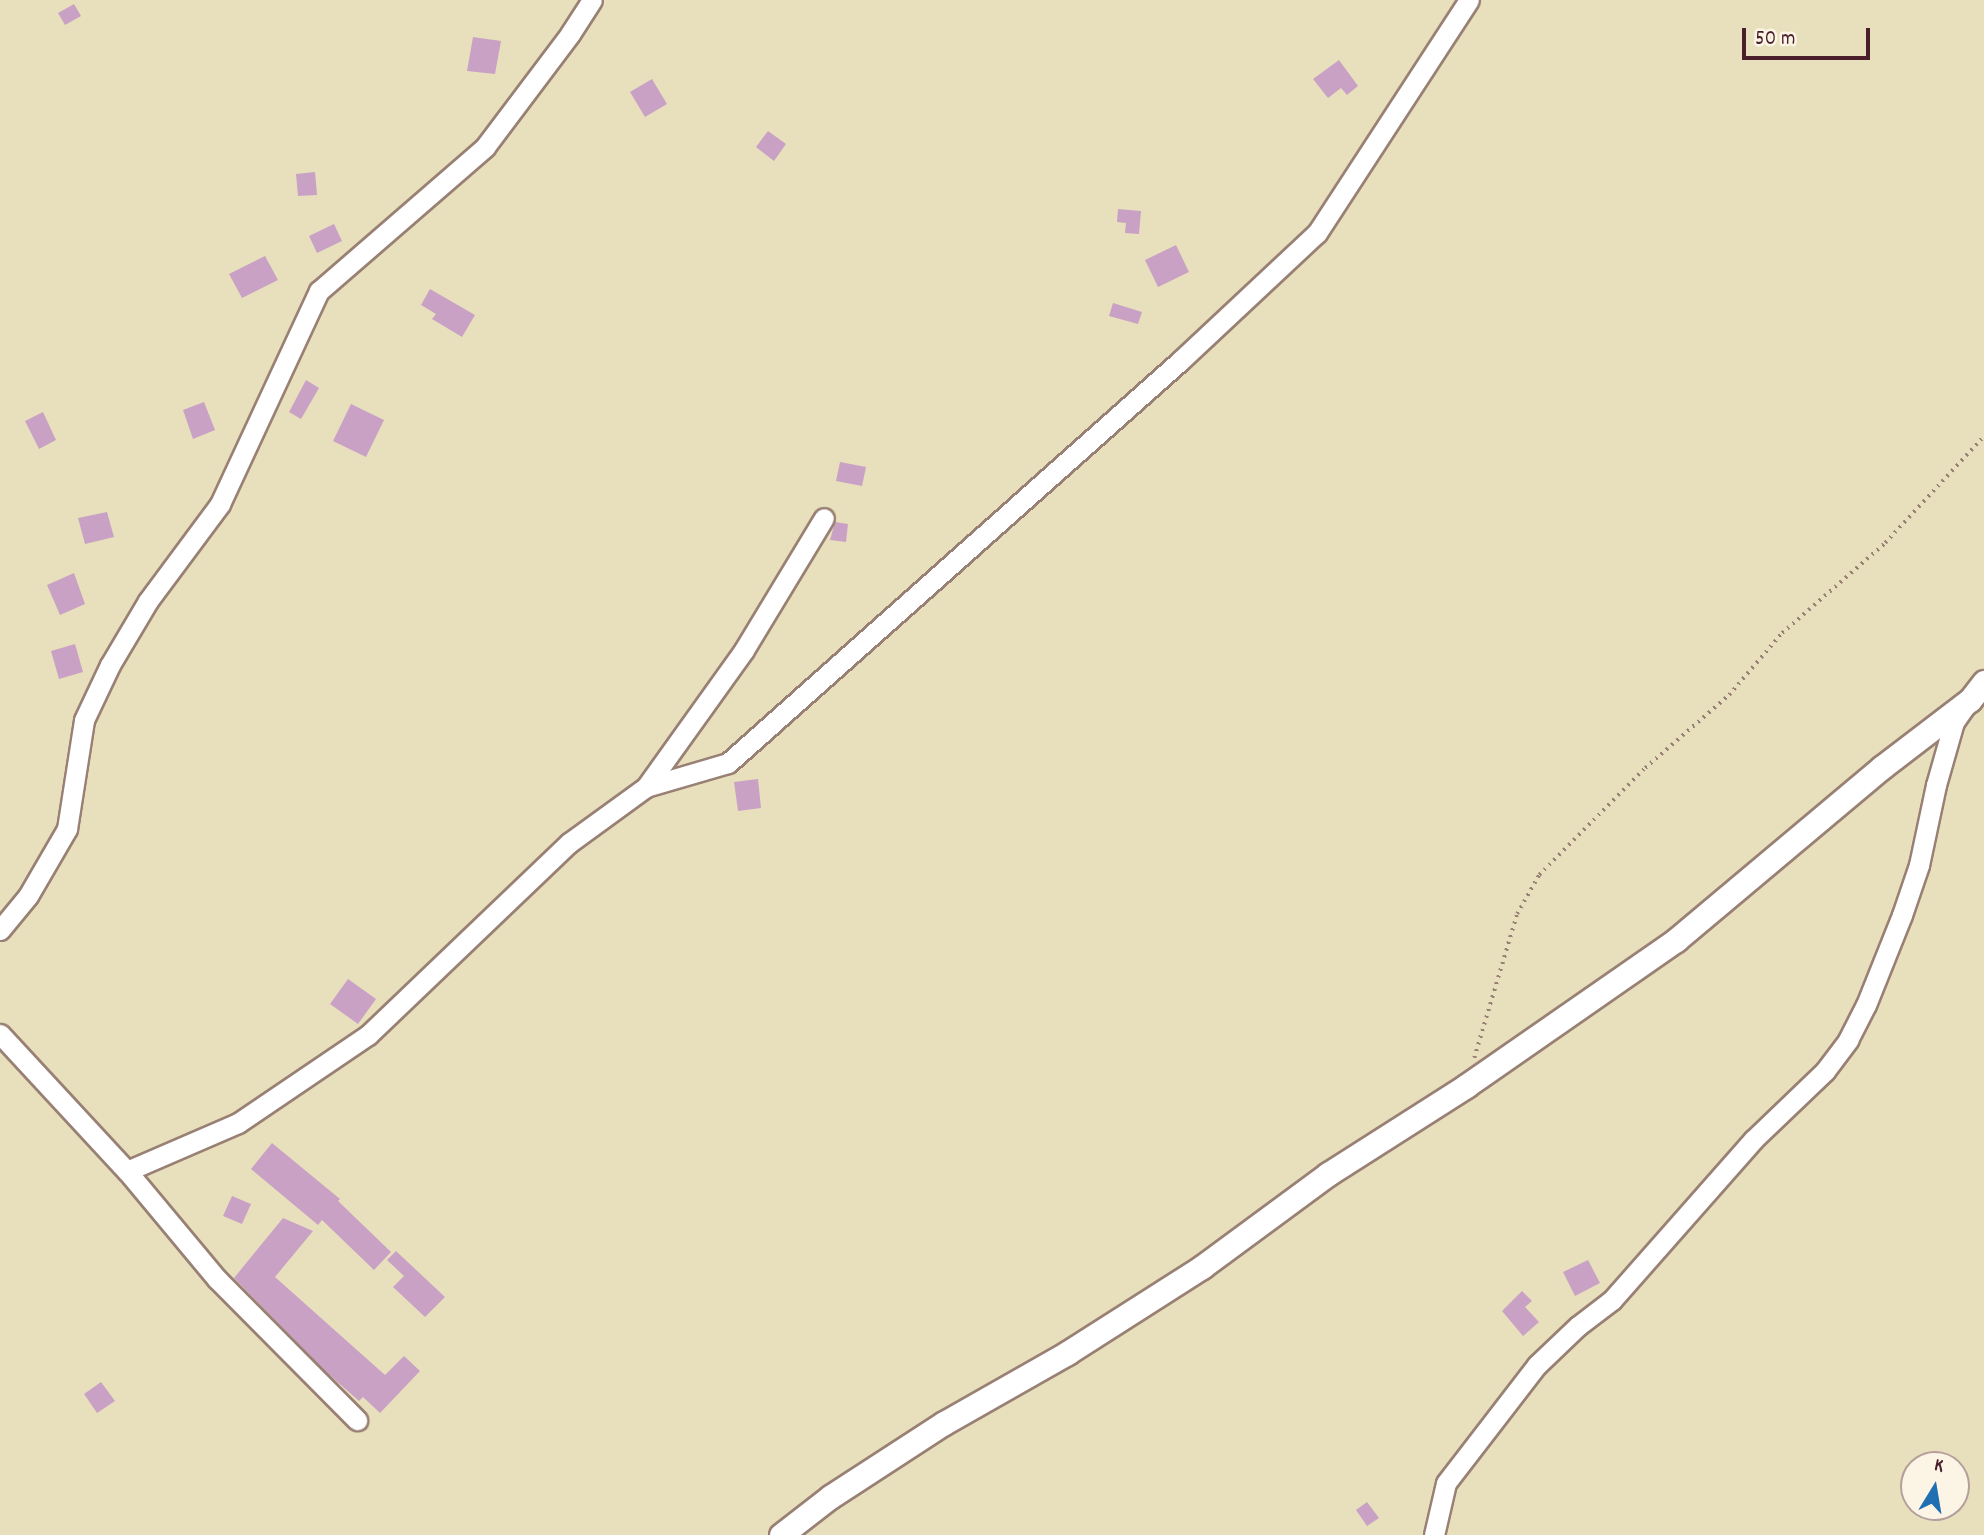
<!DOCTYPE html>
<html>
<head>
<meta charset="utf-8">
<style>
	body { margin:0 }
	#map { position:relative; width:1984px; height:1535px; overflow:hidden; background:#e8e0bc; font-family:Dekko,sans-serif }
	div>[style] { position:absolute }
	.building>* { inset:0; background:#c8a1c5 }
	.path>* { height:3.5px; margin-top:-1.75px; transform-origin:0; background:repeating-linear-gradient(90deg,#998074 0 2px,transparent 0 7px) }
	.roads { filter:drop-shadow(2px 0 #998074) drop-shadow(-2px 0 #998074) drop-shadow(0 2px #998074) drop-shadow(0 -2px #998074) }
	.minor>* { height:19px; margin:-9.5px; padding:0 9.5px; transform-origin:9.5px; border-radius:9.5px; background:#fff }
	.tertiary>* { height:23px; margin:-11.5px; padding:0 11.5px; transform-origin:11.5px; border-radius:11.5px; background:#fff }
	span { translate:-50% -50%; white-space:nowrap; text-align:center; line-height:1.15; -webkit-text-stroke:5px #fcf5e5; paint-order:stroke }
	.north { position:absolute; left:1900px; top:1451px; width:70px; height:70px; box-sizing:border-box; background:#fcf5e5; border:2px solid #b59f9b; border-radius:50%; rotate:11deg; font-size:19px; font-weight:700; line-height:28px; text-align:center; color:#4a1f2b }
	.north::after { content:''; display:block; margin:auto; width:24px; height:32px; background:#1f6fb2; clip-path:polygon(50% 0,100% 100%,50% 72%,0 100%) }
	.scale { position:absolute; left:1742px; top:28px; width:128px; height:32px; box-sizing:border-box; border:4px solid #4a1f2b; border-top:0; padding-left:9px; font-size:21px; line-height:24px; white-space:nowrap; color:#4a1f2b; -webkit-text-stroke:5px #fcf5e5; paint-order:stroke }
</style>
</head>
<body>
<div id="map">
	<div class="building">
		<i style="clip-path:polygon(74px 4px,81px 16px,65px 25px,58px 13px)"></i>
		<i style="clip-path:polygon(473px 37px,501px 41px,495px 74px,467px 71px)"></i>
		<i style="clip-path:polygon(1339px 60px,1358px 86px,1347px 95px,1341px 88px,1328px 98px,1313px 79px)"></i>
		<i style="clip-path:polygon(652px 79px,667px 104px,645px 117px,630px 92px)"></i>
		<i style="clip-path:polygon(768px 131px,786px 144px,774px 161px,756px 147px)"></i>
		<i style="clip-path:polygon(315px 172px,317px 195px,298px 196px,296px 174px)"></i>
		<i style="clip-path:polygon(1118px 209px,1141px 211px,1139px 234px,1125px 233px,1126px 223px,1117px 222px)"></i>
		<i style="clip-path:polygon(334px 224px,342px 241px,317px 253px,309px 236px)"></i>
		<i style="clip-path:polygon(1176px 245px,1189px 272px,1158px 287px,1145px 260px)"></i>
		<i style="clip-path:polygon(265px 256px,278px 280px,242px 298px,229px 274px)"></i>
		<i style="clip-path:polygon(430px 289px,475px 315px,462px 337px,432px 319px,436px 314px,421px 305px)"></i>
		<i style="clip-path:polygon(1113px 303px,1142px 312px,1138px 324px,1109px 316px)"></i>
		<i style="clip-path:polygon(306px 380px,319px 388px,301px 419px,289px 412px)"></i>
		<i style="clip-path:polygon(204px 402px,215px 430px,193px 439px,183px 410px)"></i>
		<i style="clip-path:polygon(351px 404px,384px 420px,366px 457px,333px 441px)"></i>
		<i style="clip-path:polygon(43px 412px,56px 440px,39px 449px,25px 421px)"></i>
		<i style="clip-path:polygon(840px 462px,866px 467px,862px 486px,836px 481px)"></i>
		<i style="clip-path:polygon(107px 512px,114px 537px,85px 544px,78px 518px)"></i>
		<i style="clip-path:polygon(835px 522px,848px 524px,846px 542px,830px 540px)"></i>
		<i style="clip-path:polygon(74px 573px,85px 604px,60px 615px,47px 585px)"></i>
		<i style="clip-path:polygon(75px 644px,83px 672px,59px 679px,51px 651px)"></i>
		<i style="clip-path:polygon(758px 779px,761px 808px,738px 811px,734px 782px)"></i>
		<i style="clip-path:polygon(348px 979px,376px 999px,358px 1024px,330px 1004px)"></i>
		<i style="clip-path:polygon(272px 1143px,340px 1199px,338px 1201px,391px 1252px,374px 1270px,322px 1220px,318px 1225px,251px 1169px)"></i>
		<i style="clip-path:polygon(232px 1196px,251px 1204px,242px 1224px,223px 1216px)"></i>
		<i style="clip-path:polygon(283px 1218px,313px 1231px,275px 1277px,385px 1375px,404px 1356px,420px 1371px,380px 1413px,363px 1397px,359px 1401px,325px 1371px,234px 1278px)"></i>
		<i style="clip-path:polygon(396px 1251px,445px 1297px,425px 1317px,393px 1287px,404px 1276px,387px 1260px)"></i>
		<i style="clip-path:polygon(1588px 1260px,1600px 1283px,1575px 1296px,1563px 1272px)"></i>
		<i style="clip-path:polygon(1522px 1291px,1532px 1301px,1525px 1307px,1539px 1322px,1523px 1336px,1502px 1311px)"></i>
		<i style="clip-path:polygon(101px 1382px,115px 1401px,97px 1413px,84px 1394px)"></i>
		<i style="clip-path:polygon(1367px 1502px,1379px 1518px,1367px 1526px,1356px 1510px)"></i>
	</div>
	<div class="path">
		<i style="left:1474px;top:1058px;width:150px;rotate:-73.4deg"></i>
		<i style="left:1517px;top:914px;width:45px;rotate:-60.6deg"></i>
		<i style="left:1539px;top:875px;width:151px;rotate:-45.3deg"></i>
		<i style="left:1645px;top:768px;width:111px;rotate:-41deg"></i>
		<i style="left:1729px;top:695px;width:82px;rotate:-49.5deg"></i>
		<i style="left:1782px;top:633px;width:137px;rotate:-41.1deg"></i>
		<i style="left:1885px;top:543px;width:146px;rotate:-47.2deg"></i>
	</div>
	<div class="roads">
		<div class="minor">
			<i style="left:646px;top:787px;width:168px;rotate:-54.4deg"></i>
			<i style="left:744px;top:650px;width:154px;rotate:-58.8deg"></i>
			<i style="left:0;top:930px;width:44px;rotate:-50.5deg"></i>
			<i style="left:28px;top:896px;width:78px;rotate:-59.8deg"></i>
			<i style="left:67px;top:829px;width:110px;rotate:-81.1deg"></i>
			<i style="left:84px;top:720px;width:61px;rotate:-64.7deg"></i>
			<i style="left:110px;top:665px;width:74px;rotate:-59.3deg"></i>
			<i style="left:148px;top:601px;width:121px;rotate:-53.4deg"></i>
			<i style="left:220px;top:504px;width:235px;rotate:-65.1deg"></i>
			<i style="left:319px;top:291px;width:220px;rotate:-40.9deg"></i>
			<i style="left:485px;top:147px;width:141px;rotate:-53deg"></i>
			<i style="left:570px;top:34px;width:40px;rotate:-57.1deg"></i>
			<i style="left:0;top:1034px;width:187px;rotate:47.2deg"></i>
			<i style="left:127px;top:1171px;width:141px;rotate:50.2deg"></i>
			<i style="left:217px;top:1279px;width:199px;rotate:45.2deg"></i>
			<i style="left:127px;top:1171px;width:121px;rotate:-23.4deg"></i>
			<i style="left:238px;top:1123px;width:157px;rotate:-34.1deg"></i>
			<i style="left:368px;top:1035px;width:278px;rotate:-43.7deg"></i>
			<i style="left:569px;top:843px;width:95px;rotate:-36deg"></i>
			<i style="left:646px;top:787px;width:85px;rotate:-16.3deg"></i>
			<i style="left:728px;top:763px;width:605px;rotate:-41.65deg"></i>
			<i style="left:1180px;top:361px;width:187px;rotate:-43.1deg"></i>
			<i style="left:1317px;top:233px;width:278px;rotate:-56.9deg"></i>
			<i style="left:1434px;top:1535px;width:53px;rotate:-77deg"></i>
			<i style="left:1446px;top:1483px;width:149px;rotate:-52.4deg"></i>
			<i style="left:1537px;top:1365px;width:57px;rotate:-43.6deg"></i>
			<i style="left:1578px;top:1326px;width:43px;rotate:-37.4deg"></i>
			<i style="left:1612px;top:1300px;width:213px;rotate:-48.6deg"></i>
			<i style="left:1753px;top:1140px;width:100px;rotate:-43.8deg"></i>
			<i style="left:1825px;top:1071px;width:39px;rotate:-53deg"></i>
			<i style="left:1848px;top:1040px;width:39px;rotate:-63deg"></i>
			<i style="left:1866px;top:1005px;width:97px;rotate:-68.2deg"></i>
			<i style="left:1902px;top:915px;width:53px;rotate:-71.2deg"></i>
			<i style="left:1919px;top:865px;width:82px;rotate:-78deg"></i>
			<i style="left:1936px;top:785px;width:66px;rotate:-74.1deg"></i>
			<i style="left:1954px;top:722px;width:21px;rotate:-55deg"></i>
		</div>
		<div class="tertiary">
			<i style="left:781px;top:1535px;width:62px;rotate:-37.8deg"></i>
			<i style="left:830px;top:1497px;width:136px;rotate:-33deg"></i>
			<i style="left:944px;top:1423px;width:142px;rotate:-29.6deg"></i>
			<i style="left:1067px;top:1353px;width:160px;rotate:-32.5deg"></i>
			<i style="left:1202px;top:1267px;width:157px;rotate:-36.4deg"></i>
			<i style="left:1328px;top:1174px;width:164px;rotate:-32.5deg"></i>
			<i style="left:1466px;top:1086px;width:256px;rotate:-34.8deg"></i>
			<i style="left:1676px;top:940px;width:268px;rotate:-40deg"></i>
			<i style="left:1881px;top:768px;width:112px;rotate:-37.4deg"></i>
			<i style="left:1970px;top:700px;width:23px;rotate:-52deg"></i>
		</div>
	</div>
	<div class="north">K</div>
	<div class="scale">50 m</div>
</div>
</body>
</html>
